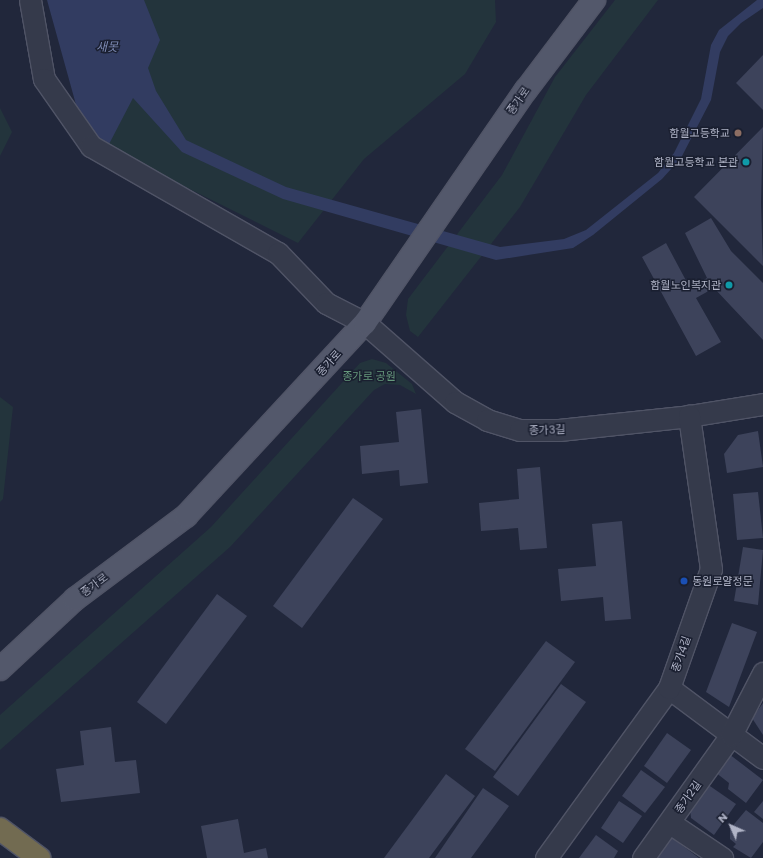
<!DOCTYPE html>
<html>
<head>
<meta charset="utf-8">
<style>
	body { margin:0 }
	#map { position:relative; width:763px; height:858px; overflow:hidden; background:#21273b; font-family:Poppins,"Noto Sans KR",sans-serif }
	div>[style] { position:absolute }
	.green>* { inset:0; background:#23343c }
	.water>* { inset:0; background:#323c61 }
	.building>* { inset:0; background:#3d435b }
	.roads { filter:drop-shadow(1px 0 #505466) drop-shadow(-1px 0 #505466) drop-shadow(0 1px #505466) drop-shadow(0 -1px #505466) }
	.minor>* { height:21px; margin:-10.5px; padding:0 10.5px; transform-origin:10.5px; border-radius:10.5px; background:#353a4b }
	.major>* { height:22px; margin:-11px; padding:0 11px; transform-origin:11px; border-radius:11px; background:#53586b }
	.highway>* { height:22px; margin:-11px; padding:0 11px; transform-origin:11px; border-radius:11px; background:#726b51 }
	.dots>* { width:11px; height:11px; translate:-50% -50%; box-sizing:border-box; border:2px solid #1a1f30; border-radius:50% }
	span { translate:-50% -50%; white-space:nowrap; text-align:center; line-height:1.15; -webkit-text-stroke:3px #1a1f30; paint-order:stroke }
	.street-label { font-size:11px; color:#b0b4c7 }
	.poi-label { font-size:11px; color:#b0b4c7 }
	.right { translate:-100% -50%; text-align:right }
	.left { translate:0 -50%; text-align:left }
	.park-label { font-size:11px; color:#66997c }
	.water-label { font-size:12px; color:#7e8bb5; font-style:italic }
	.north { position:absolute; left:711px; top:806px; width:40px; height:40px; -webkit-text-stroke:3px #1a1f30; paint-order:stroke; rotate:315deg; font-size:11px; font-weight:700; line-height:16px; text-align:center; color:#b0b4c7 }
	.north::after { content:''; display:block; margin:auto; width:14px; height:18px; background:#b0b4c7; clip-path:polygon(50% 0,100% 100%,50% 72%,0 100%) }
</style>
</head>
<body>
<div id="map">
	<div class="green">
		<i style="clip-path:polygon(143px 0,495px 0,496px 22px,465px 74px,364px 159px,298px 243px,107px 148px)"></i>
		<i style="clip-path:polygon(615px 0,658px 0,586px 95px,520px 207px,418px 337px,410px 331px,406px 315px,408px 299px,502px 175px,555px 77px)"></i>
		<i style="clip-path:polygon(0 108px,12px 132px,0 156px)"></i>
		<i style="clip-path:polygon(372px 359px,386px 363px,412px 384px,416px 394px,400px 385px,385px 384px,374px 390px,230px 547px,0 750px,0 715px,211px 527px,360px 363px)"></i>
		<i style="clip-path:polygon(0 397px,13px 407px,3px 499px,0 502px)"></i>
	</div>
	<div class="water">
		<i style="clip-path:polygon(47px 0,144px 0,160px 40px,148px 68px,156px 91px,186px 140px,286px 187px,500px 247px,564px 239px,586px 230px,658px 173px,674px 153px,701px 99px,711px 45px,719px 30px,757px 0,763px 0,763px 8px,741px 23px,728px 36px,720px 52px,711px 100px,681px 158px,662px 179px,593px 235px,573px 248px,496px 260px,283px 199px,182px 152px,133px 98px,107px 148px,83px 130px)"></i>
	</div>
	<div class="building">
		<i style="clip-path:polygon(763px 55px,763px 110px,736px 83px)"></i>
		<i style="clip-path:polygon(763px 127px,761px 203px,763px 266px,694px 197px)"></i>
		<i style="clip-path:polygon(711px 218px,731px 251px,763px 283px,763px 340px,714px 288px,696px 298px,721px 342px,696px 356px,642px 257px,666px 243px,690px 288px,707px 278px,685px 233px)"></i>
		<i style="clip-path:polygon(421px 409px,428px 483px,400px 486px,399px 470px,362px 474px,360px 446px,399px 442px,396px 412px)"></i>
		<i style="clip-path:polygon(758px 431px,763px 467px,727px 473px,724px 454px,738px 435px)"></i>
		<i style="clip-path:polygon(540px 467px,547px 548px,520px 550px,518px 528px,481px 531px,479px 503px,519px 499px,517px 469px)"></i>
		<i style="clip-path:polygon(758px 492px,763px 538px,737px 540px,733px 494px)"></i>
		<i style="clip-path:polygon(353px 498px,383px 519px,302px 628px,273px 606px)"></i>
		<i style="clip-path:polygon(622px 521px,631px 619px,605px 621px,603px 597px,561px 601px,558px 569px,596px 566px,592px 524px)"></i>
		<i style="clip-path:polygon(743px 547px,763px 550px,758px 605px,734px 601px)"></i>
		<i style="clip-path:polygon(217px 594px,247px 616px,166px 724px,137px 702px)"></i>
		<i style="clip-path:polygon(732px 623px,757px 632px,729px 707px,706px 692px)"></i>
		<i style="clip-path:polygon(546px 641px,575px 662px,495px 771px,465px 749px)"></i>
		<i style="clip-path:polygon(561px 684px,586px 702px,518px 796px,493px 777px)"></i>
		<i style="clip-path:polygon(763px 703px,763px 735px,752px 718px)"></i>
		<i style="clip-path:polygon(111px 727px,115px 762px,136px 760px,140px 793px,61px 802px,56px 769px,84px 765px,80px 731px)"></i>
		<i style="clip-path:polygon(667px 733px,691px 750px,667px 783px,644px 766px)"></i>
		<i style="clip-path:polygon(729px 754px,763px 780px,746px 803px,728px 789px,729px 783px,715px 772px)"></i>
		<i style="clip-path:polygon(641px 770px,665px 787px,645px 813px,622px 796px)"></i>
		<i style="clip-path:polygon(446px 774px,475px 796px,429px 858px,384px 858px)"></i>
		<i style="clip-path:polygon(707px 784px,736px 804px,714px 835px,691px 818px,690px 808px)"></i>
		<i style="clip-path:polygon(483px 788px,509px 806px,471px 858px,435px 858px)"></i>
		<i style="clip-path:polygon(619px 801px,642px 816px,623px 843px,601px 828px)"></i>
		<i style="clip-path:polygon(763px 801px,763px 819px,754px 812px)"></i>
		<i style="clip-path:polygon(746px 810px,763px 823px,763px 842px,751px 858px,733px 847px,736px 844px,730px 839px,730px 829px)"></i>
		<i style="clip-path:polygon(238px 819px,244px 853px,266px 848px,268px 858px,207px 858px,201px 826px)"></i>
		<i style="clip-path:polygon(596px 835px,618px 851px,614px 858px,579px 858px)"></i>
		<i style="clip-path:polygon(671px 837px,699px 858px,655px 858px)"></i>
	</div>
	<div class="roads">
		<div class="minor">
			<i style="left:30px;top:0;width:80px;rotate:80deg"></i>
			<i style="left:44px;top:79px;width:82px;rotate:55deg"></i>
			<i style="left:91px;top:146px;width:215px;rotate:29.8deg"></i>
			<i style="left:278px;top:253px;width:69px;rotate:46.2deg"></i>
			<i style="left:326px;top:303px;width:44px;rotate:27.1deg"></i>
			<i style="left:365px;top:323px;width:120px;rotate:41.3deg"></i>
			<i style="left:455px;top:402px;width:37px;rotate:29deg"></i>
			<i style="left:487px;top:420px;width:34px;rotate:17deg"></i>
			<i style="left:520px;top:430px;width:39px"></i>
			<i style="left:559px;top:430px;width:131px;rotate:-6.1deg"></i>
			<i style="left:689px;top:416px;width:75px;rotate:-9.2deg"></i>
			<i style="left:669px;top:688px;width:117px;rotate:36.7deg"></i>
			<i style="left:670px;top:823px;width:63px;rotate:33.9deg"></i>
			<i style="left:546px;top:858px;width:210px;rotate:-54.1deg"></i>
			<i style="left:669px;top:688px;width:126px;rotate:-70.6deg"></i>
			<i style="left:711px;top:569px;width:155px;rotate:-98.2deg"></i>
			<i style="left:643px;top:858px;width:151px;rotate:-54.4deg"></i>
			<i style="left:731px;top:735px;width:70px;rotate:-62.7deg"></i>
		</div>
		<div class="major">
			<i style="left:0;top:669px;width:103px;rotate:-43deg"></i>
			<i style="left:75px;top:599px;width:139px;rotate:-36.8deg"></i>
			<i style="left:186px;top:516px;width:263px;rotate:-47.2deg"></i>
			<i style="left:365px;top:323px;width:283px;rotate:-55.4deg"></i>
			<i style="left:526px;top:90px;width:113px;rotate:-52.9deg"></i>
		</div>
		<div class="highway">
			<i style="left:0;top:829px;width:49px;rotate:36.6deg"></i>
		</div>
	</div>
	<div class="dots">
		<i style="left:738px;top:133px;background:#8d6e63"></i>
		<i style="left:746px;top:162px;background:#0f9aa8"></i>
		<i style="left:729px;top:285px;background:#0f9aa8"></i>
		<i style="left:684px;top:581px;background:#1a4fb4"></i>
	</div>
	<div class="street-label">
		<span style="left:518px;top:101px;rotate:-55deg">종가로</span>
		<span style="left:329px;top:363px;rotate:-48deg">종가로</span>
		<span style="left:547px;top:430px;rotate:-2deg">종가3길</span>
		<span style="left:94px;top:585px;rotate:-37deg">종가로</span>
		<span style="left:681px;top:654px;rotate:-71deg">종가4길</span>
		<span style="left:688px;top:797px;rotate:-55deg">종가2길</span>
	</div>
	<div class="poi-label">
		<span class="right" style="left:730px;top:133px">함월고등학교</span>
		<span class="right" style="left:738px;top:162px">함월고등학교 본관</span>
		<span class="right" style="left:721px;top:285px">함월노인복지관</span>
		<span class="left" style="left:692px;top:581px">동원로얄정문</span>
	</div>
	<div class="park-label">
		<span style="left:369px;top:376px">종가로 공원</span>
	</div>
	<div class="water-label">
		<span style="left:107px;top:47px">새못</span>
	</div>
	<div class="north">N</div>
</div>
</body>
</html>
